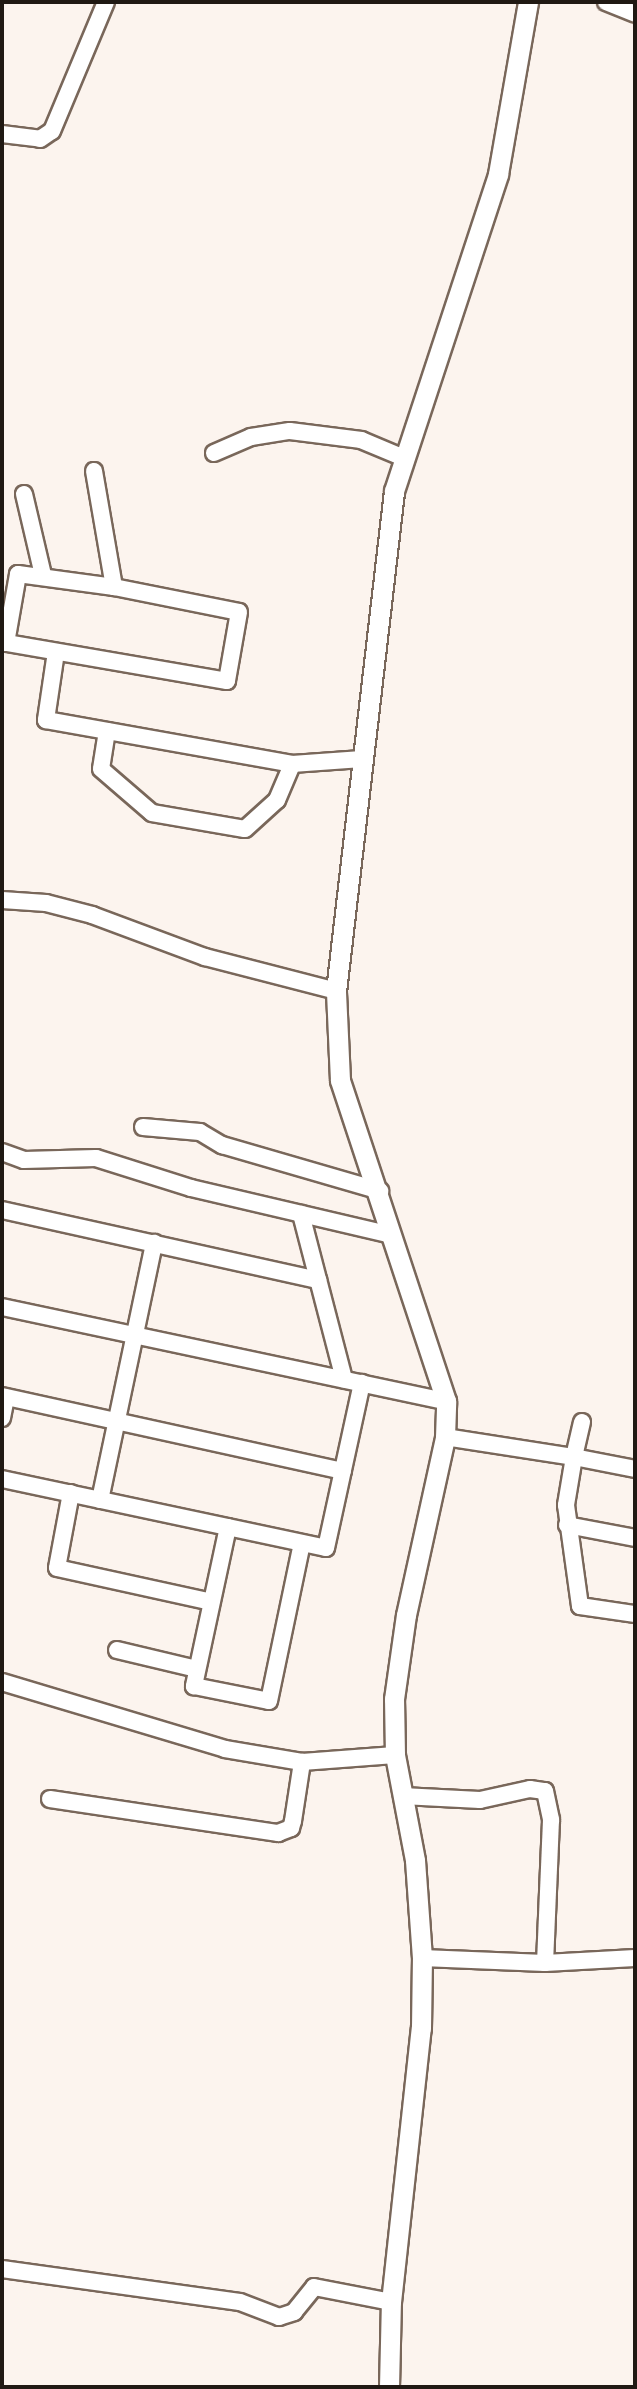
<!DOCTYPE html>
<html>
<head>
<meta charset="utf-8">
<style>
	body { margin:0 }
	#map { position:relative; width:637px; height:2389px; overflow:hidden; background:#fcf4ee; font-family:Barlow,sans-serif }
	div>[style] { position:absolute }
	.roads { filter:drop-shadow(2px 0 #79675a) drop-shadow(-2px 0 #79675a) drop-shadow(0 2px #79675a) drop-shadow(0 -2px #79675a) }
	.minor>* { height:16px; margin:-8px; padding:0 8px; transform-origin:8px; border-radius:8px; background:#fff }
	.tertiary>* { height:19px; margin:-9.5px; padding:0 9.5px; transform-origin:9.5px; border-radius:9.5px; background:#fff }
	span { translate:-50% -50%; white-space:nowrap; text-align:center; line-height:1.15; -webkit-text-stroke:6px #fcf4ee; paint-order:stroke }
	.frame { position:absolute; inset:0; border:4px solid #201913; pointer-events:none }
</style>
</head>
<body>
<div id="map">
	<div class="roads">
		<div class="minor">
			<i style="left:606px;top:2px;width:31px;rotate:22deg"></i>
			<i style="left:2px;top:134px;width:38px;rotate:7deg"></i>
			<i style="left:40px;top:139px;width:14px;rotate:-34deg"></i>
			<i style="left:52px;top:131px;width:140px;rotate:-67.3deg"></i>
			<i style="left:214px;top:453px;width:40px;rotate:-23.4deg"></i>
			<i style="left:251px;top:437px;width:39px;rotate:-9deg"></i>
			<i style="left:290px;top:431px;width:72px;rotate:7.2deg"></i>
			<i style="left:361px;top:440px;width:47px;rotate:22.7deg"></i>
			<i style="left:94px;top:471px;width:118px;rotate:80.2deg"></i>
			<i style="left:24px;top:494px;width:83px;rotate:76.8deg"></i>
			<i style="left:18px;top:574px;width:97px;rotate:7.7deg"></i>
			<i style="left:114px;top:587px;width:127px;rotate:11.3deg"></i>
			<i style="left:239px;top:612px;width:70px;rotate:99.9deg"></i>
			<i style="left:227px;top:681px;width:224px;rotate:-170.2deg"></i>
			<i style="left:6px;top:643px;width:70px;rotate:-80.1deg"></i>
			<i style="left:56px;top:652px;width:69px;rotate:98.4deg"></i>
			<i style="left:46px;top:720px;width:250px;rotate:10.1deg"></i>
			<i style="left:292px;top:764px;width:70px;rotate:-4.1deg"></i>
			<i style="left:107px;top:731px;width:38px;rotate:99deg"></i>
			<i style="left:101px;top:769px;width:67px;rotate:40.8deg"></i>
			<i style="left:152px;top:813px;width:94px;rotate:9.8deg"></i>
			<i style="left:245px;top:829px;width:43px;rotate:-42.2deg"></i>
			<i style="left:277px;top:800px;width:39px;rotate:-67deg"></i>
			<i style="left:2px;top:900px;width:44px;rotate:3.9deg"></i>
			<i style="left:46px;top:903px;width:48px;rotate:14.6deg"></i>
			<i style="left:92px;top:915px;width:121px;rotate:20.4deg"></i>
			<i style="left:205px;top:957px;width:135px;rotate:14.5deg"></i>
			<i style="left:143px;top:1127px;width:57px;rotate:5deg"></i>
			<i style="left:200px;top:1132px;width:26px;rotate:31deg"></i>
			<i style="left:222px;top:1145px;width:165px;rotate:16.2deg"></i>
			<i style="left:2px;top:1152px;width:23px;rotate:20deg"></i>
			<i style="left:24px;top:1160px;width:72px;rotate:-1.6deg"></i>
			<i style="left:96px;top:1158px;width:100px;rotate:17.5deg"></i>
			<i style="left:191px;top:1188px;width:206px;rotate:13.2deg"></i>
			<i style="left:2px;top:1210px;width:324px;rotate:12.5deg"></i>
			<i style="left:301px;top:1214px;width:171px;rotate:75.4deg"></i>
			<i style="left:2px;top:1307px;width:454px;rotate:12deg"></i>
			<i style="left:2px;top:1396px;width:349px;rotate:12.4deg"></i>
			<i style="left:2px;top:1418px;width:21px;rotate:-79deg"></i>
			<i style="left:582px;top:1422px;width:36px;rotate:103deg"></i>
			<i style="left:574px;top:1457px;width:62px;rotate:11.1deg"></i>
			<i style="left:445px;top:1437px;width:131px;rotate:8.8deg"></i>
			<i style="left:574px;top:1457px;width:49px;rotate:99.5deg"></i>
			<i style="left:566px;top:1505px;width:102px;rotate:82.1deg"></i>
			<i style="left:580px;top:1606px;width:56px;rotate:8.3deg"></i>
			<i style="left:2px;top:1479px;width:331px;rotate:12deg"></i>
			<i style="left:326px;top:1548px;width:169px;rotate:-77.7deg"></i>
			<i style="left:71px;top:1493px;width:76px;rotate:100.6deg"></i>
			<i style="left:57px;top:1568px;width:158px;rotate:12.4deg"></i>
			<i style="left:100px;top:1500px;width:263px;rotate:-78.1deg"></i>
			<i style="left:567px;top:1525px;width:69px;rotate:10.8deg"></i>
			<i style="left:228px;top:1527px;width:163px;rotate:102.1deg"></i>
			<i style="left:194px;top:1686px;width:76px;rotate:11.3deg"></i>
			<i style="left:269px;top:1701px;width:161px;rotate:-78.2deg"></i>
			<i style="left:117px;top:1650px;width:82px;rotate:13.4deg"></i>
			<i style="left:2px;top:1682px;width:233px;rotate:16.7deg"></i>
			<i style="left:225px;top:1749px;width:78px;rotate:9.6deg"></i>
			<i style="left:402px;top:1796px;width:78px;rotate:2.9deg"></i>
			<i style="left:480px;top:1800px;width:51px;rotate:-12.4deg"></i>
			<i style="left:530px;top:1789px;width:15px;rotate:8deg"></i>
			<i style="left:545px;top:1791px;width:30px;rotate:78deg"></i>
			<i style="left:551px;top:1820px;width:143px;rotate:92.4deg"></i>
			<i style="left:50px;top:1799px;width:231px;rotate:8.5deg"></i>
			<i style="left:278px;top:1833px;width:14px;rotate:-21deg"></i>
			<i style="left:291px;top:1828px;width:7px;rotate:-74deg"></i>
			<i style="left:293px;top:1821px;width:60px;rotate:-81.3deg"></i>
			<i style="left:302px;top:1762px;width:93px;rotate:-4.3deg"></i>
			<i style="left:422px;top:1958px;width:123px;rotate:2.3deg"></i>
			<i style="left:545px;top:1963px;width:90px;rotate:-3.2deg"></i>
			<i style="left:2px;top:2269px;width:240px;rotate:7.9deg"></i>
			<i style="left:240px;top:2302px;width:42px;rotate:21deg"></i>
			<i style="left:279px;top:2317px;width:16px;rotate:-18deg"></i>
			<i style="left:294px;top:2312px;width:32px;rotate:-51deg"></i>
			<i style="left:314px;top:2287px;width:78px;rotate:11deg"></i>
		</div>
		<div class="tertiary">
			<i style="left:389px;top:2387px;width:85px;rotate:-88.7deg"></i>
			<i style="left:391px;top:2302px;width:276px;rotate:-83.8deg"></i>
			<i style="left:421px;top:2028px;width:70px;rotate:-89.2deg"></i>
			<i style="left:422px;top:1958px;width:98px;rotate:-94.1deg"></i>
			<i style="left:415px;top:1860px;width:107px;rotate:-100.8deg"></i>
			<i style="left:395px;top:1755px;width:56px;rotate:-91deg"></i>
			<i style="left:394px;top:1699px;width:85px;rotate:-81.9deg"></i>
			<i style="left:406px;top:1615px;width:182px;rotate:-77.6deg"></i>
			<i style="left:445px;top:1437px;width:36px;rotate:-88deg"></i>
			<i style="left:446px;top:1401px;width:338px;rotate:-108.3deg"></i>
			<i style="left:340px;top:1080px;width:89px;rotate:-92.6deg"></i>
			<i style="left:336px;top:991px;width:503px;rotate:-83.38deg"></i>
			<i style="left:394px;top:491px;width:334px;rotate:-71.8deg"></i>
			<i style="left:498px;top:174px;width:175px;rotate:-80.1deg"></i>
		</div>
	</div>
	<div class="frame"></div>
</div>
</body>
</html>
